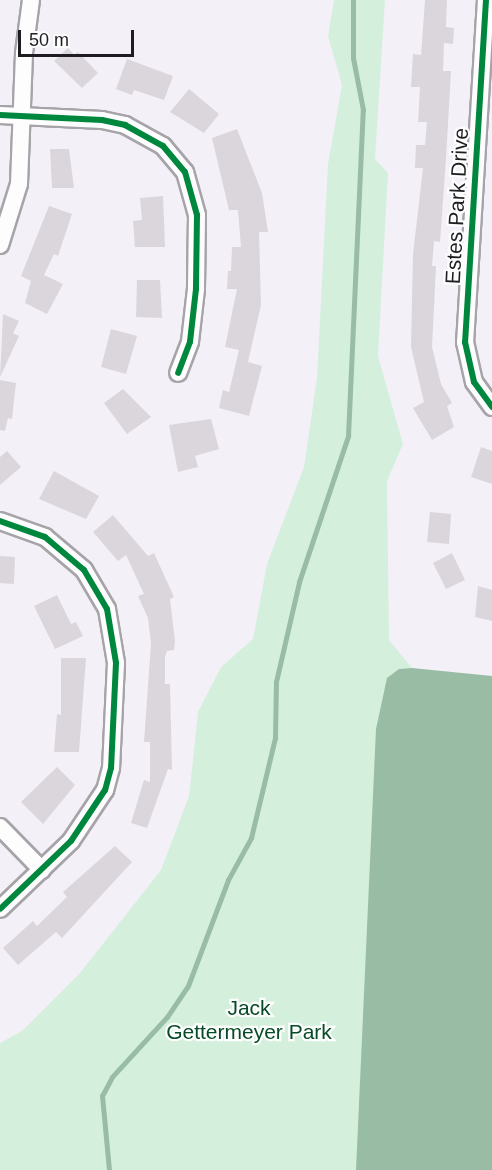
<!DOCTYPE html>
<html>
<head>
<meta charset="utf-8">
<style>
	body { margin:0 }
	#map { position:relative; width:492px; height:1170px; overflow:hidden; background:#f4f0f7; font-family:Arial,sans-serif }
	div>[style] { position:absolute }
	.green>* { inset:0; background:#d4f0dd }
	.water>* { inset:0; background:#98bca4 }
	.stream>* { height:4.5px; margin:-2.25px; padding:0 2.25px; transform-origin:2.25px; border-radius:2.25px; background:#98bca4 }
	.building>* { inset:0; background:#dad6dc }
	.roads { filter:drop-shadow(2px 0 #a7a4a9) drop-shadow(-2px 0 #a7a4a9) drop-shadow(0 2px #a7a4a9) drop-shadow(0 -2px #a7a4a9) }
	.minor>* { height:16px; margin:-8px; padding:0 8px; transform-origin:8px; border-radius:8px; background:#fdfdfe }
	.cycleway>* { height:6px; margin:-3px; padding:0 3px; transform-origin:3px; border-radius:3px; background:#00873e }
	span { translate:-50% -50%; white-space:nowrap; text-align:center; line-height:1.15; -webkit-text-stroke:4.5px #fdfdfd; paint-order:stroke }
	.street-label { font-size:21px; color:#1f1d21 }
	.park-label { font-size:21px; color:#064a26 }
	.scale { position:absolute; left:18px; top:30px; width:116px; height:27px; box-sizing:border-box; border:3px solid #1f1d21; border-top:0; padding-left:8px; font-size:18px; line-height:21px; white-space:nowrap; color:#1f1d21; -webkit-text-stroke:4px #fdfdfd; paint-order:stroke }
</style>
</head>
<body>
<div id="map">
	<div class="green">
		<i style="clip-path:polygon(334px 0,385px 0,375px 159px,388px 173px,378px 356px,403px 444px,387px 481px,389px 640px,412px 668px,399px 669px,392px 1170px,0 1170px,0 1043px,22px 1031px,80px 973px,161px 870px,189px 796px,198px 712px,221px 667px,253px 639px,267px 564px,304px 467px,317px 378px,328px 164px,342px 85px,328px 36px)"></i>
	</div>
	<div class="water">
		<i style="clip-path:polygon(412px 668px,492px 676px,492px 1170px,356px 1170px,376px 729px,387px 678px,399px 669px)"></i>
	</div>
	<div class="stream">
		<i style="left:109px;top:1170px;width:74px;rotate:-95.4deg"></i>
		<i style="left:102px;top:1096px;width:21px;rotate:-62deg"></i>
		<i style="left:112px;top:1077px;width:81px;rotate:-47.5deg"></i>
		<i style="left:167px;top:1017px;width:37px;rotate:-56deg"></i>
		<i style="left:188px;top:986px;width:113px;rotate:-69.3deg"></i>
		<i style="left:228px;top:880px;width:48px;rotate:-61.3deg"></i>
		<i style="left:251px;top:838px;width:103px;rotate:-76.5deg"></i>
		<i style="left:275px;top:738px;width:56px;rotate:-89deg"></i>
		<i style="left:276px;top:682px;width:103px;rotate:-77deg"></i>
		<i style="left:299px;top:582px;width:154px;rotate:-71.4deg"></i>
		<i style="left:348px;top:436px;width:326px;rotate:-87.4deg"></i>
		<i style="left:363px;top:110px;width:53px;rotate:-100.9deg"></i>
		<i style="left:353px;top:58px;width:58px;rotate:-90deg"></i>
	</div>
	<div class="building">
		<i style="clip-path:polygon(425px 0,447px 0,446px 27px,454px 28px,453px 44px,444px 43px,443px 71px,451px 71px,446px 159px,440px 242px,434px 241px,432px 266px,436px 266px,432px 347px,441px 384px,452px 403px,447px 406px,454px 427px,432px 440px,413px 408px,424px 402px,411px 347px,413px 254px,423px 168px,415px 168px,416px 145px,425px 145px,427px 122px,418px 122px,420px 87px,411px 87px,413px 54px,421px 55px)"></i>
		<i style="clip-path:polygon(68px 48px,74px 55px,78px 52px,98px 73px,82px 88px,54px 61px)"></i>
		<i style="clip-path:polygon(127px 59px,173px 76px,164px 100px,134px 90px,132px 95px,116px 89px)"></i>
		<i style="clip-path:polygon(189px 89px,219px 114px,204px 133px,170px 112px)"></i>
		<i style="clip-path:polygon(237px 129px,262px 193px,268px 232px,259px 232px,261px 305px,248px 362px,262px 366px,249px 416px,219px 408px,223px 390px,229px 392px,239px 350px,225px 347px,237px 289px,227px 289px,228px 271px,231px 271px,232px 247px,241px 247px,238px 210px,229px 210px,212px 138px)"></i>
		<i style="clip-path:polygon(50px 149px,69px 149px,74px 188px,52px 188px)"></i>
		<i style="clip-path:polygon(163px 196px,165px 247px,135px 247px,133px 221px,142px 220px,140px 198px)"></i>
		<i style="clip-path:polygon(49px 206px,72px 214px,58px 256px,54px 254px,44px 275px,63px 284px,47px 314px,25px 303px,31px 281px,21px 276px)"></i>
		<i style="clip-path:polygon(137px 280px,160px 280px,162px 318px,136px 317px)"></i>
		<i style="clip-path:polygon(3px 314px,19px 321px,13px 333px,19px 336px,0 377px)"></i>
		<i style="clip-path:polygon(111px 329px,137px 336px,126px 374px,101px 367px)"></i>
		<i style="clip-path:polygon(0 380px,16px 383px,12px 419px,8px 418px,5px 431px,0 430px)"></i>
		<i style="clip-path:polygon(123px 389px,151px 417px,127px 434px,104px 403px)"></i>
		<i style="clip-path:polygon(211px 419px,219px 449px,195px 456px,198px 467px,178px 472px,169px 425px)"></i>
		<i style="clip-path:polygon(481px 447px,492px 451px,492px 484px,471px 477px)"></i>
		<i style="clip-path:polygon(7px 451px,21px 467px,0 485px,0 457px)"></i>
		<i style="clip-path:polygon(54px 471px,99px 496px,86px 519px,39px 499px)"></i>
		<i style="clip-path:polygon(430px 512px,451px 514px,449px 544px,427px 542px)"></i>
		<i style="clip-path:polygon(113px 515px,148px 556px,154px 553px,174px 597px,170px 599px,175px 641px,174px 650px,167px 651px,165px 657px,165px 684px,170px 684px,172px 770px,168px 769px,147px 828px,131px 823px,144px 780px,150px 782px,150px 742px,144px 742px,151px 643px,148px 618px,138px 596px,144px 594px,126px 555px,118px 561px,93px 532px)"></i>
		<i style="clip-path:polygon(452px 553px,465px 580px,446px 589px,433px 563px)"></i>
		<i style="clip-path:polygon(0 556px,15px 557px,14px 584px,0 583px)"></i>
		<i style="clip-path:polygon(478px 586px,492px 590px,492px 621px,475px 617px)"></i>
		<i style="clip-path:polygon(57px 595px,71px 624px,76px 622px,83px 636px,55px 649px,34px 606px)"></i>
		<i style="clip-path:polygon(61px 658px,86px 658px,79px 752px,54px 752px,57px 714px,61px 715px)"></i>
		<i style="clip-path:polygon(57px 767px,75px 785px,43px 824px,21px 802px)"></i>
		<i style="clip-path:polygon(115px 846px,132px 862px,62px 938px,56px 932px,18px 965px,3px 948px,33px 921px,37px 926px,67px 897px,63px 892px)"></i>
	</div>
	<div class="roads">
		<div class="minor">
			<i style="left:486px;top:0;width:343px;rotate:93.5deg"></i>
			<i style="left:465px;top:342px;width:41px;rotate:77.3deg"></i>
			<i style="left:474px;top:382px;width:31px;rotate:54deg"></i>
			<i style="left:0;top:115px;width:102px;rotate:2.8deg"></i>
			<i style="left:102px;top:120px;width:24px;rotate:12deg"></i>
			<i style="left:125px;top:125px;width:43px;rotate:28.9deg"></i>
			<i style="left:163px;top:146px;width:34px;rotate:50deg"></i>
			<i style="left:185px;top:172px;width:45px;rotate:74.4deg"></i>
			<i style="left:197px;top:215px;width:74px;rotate:90.8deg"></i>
			<i style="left:196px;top:289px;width:53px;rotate:96.5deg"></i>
			<i style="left:190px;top:342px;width:33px;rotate:111deg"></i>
			<i style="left:0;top:245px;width:64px;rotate:-72.7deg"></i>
			<i style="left:19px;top:184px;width:131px;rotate:-87.8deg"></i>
			<i style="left:24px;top:53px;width:53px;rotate:-82.5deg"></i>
			<i style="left:0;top:521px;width:48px;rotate:19.6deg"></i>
			<i style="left:45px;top:537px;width:51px;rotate:40.2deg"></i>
			<i style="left:84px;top:570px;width:45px;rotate:59.5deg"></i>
			<i style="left:107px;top:609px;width:55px;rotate:80.5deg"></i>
			<i style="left:116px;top:663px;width:105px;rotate:92.7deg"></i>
			<i style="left:111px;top:768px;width:23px;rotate:105deg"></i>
			<i style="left:105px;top:790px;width:61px;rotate:123.7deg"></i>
			<i style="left:71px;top:841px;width:98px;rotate:136.2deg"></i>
			<i style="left:0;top:827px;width:60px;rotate:45.7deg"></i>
		</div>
	</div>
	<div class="cycleway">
		<i style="left:486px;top:0;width:343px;rotate:93.5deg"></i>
		<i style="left:465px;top:342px;width:41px;rotate:77.3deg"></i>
		<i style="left:474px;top:382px;width:31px;rotate:54deg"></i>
		<i style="left:0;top:115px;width:102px;rotate:2.8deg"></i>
		<i style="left:102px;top:120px;width:24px;rotate:12deg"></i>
		<i style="left:125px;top:125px;width:43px;rotate:28.9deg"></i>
		<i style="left:163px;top:146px;width:34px;rotate:50deg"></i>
		<i style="left:185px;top:172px;width:45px;rotate:74.4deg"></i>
		<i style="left:197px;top:215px;width:74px;rotate:90.8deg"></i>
		<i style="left:196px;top:289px;width:53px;rotate:96.5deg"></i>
		<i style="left:190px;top:342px;width:33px;rotate:111deg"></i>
		<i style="left:0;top:521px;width:48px;rotate:19.6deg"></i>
		<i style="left:45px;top:537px;width:51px;rotate:40.2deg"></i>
		<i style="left:84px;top:570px;width:45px;rotate:59.5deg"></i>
		<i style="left:107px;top:609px;width:55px;rotate:80.5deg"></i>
		<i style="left:116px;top:663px;width:105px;rotate:92.7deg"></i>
		<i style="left:111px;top:768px;width:23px;rotate:105deg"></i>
		<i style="left:105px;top:790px;width:61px;rotate:123.7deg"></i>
		<i style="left:71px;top:841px;width:98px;rotate:136.2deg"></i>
	</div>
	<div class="street-label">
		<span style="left:457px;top:206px;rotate:-87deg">Estes Park Drive</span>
	</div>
	<div class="park-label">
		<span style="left:249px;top:1020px">Jack<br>Gettermeyer Park</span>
	</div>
	<div class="scale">50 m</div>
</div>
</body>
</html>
